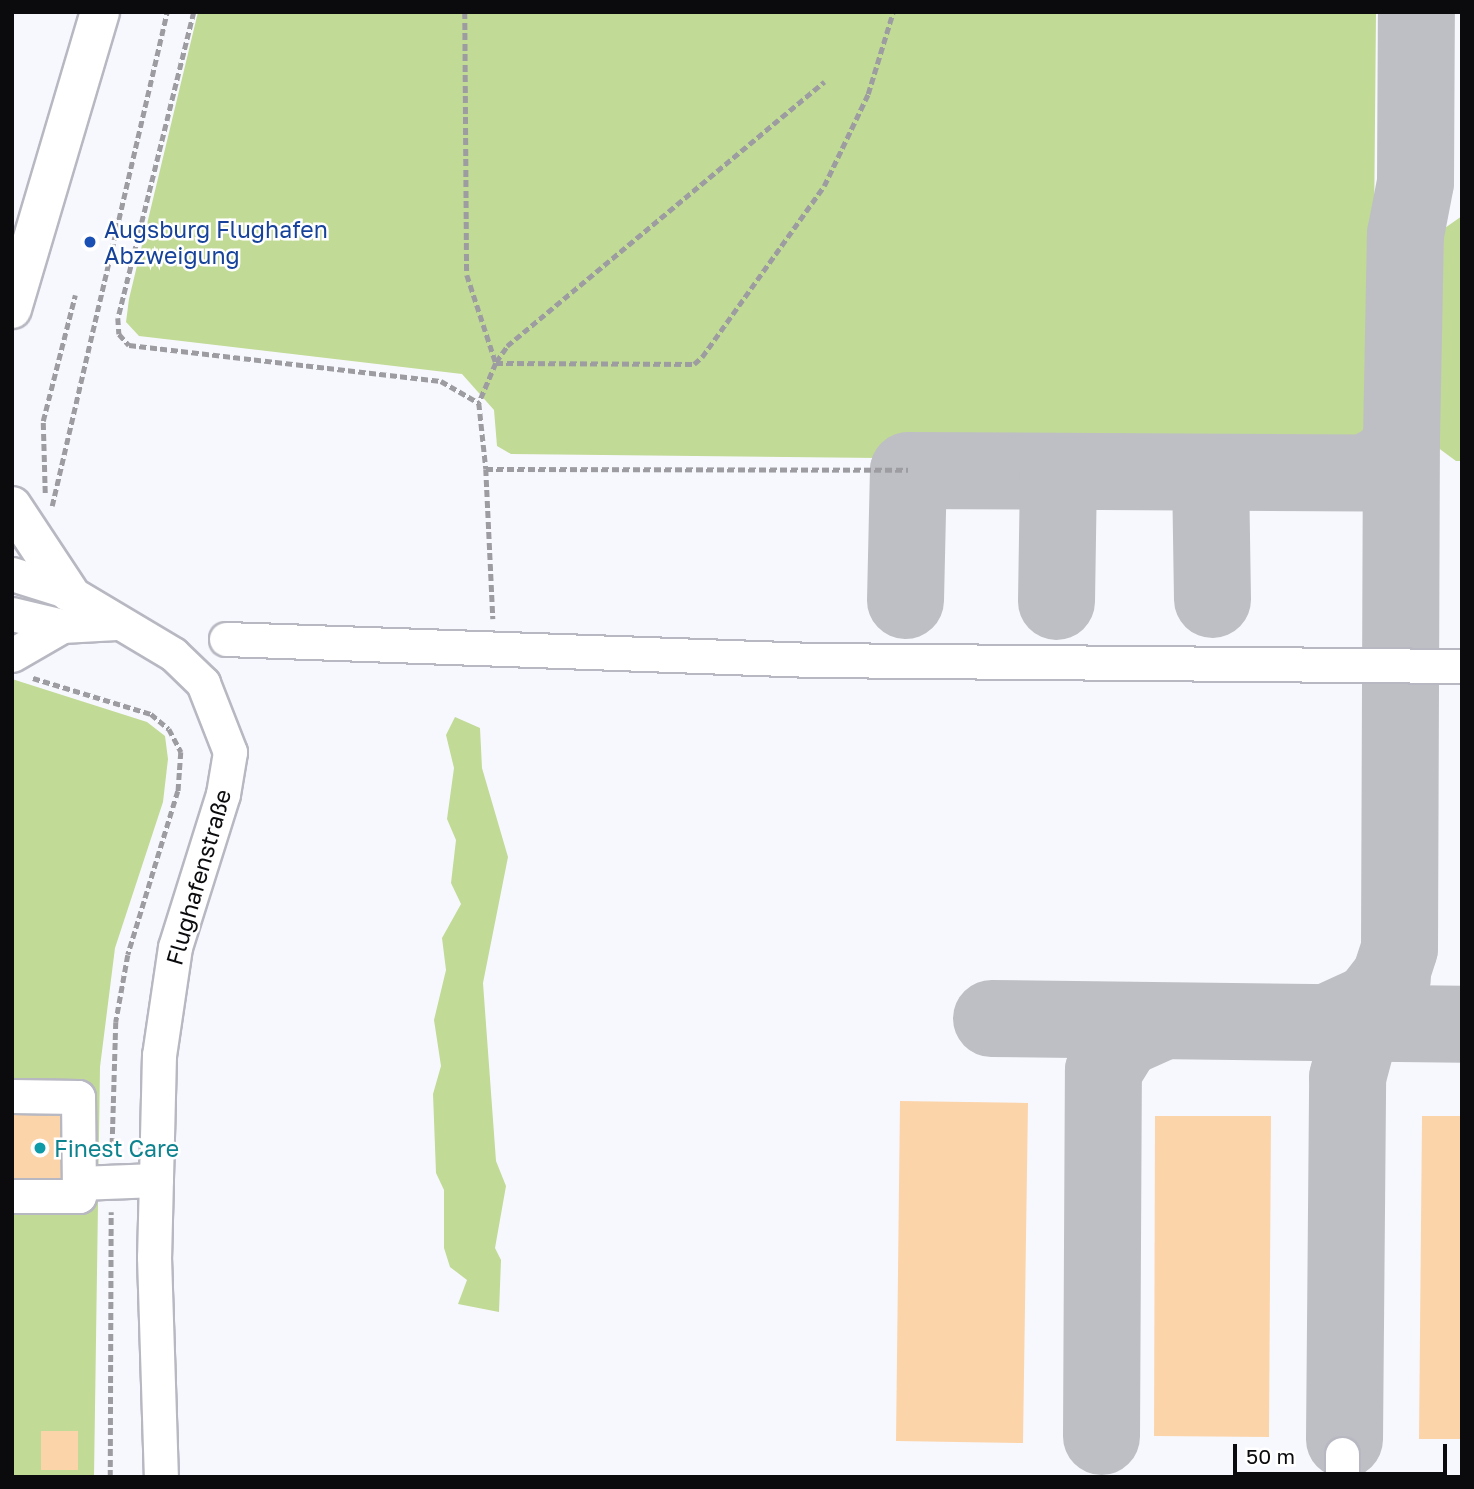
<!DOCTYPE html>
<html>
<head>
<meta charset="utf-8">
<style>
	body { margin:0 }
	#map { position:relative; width:1474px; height:1489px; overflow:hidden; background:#f7f8fe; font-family:"Golos Text",sans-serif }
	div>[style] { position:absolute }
	.green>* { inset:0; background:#c1da96 }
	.taxiway>* { height:77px; margin:-38.5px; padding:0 38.5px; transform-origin:38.5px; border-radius:38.5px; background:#bebfc4 }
	.building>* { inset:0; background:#fcd4a9 }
	.path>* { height:4.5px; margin-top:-2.25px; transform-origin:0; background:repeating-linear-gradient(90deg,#9c9ca1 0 7px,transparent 0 10.5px) }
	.roads { filter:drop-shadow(2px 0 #b7b8c1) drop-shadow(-2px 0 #b7b8c1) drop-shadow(0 2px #b7b8c1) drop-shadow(0 -2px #b7b8c1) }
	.minor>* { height:33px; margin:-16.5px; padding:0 16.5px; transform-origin:16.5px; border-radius:16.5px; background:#fff }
	.major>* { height:38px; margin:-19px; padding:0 19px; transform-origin:19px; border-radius:19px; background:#fff }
	.dots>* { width:19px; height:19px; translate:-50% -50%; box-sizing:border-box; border:4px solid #fff; border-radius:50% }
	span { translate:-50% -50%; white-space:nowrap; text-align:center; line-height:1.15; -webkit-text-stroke:5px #fff; paint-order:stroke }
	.transit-label { font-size:23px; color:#164399 }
	.left { translate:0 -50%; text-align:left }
	.street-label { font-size:23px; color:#0b0b0e }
	.culture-label { font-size:23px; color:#0d838f }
	.frame { position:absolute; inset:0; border:14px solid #0b0b0e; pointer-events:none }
	.scale { position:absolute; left:1233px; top:1444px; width:214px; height:32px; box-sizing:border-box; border:4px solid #0b0b0e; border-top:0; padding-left:9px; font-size:21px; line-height:24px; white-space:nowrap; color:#0b0b0e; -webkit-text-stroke:5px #fff; paint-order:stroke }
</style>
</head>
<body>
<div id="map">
	<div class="green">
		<i style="clip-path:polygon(198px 12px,1376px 12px,1372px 450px,1351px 463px,511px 454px,497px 446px,494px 410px,462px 374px,139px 336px,126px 322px,129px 299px)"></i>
		<i style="clip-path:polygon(1462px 216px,1462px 461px,1456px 461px,1437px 447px,1438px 244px,1442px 230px)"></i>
		<i style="clip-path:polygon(12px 679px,147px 722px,165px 736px,168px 759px,163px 802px,115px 948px,100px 1067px,94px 1477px,12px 1477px)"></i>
		<i style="clip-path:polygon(455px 717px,480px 728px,482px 768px,508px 857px,483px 983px,496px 1161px,506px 1186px,495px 1248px,501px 1260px,499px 1312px,458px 1304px,467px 1280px,450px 1267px,444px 1248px,444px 1190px,436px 1173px,433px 1094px,441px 1066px,434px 1020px,446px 970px,442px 938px,461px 904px,451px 883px,456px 840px,447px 819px,454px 768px,446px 735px)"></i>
	</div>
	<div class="taxiway">
		<i style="left:1210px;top:472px;width:127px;rotate:89.1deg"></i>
		<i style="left:905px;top:600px;width:130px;rotate:-88.7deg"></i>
		<i style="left:908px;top:470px;width:458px;rotate:0.3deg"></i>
		<i style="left:1366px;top:472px;width:29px;rotate:-29deg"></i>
		<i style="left:1391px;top:458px;width:22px;rotate:-63deg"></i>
		<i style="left:1056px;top:601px;width:130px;rotate:-89.1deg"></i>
		<i style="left:991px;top:1018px;width:471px;rotate:0.7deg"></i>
		<i style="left:1324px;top:1023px;width:51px;rotate:-24.5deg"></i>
		<i style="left:1370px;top:1002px;width:33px;rotate:-52deg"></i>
		<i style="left:1390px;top:976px;width:29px;rotate:-72deg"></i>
		<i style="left:1399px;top:948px;width:510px;rotate:-89.78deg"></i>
		<i style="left:1401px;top:438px;width:204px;rotate:-88.9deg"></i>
		<i style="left:1405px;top:234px;width:53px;rotate:-79.1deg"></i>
		<i style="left:1415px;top:182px;width:170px;rotate:-89.7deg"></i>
		<i style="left:1101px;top:1436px;width:366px;rotate:-89.7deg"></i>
		<i style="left:1103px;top:1070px;width:36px;rotate:-58deg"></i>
		<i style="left:1122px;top:1039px;width:44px;rotate:-24.2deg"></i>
		<i style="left:1344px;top:1439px;width:362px;rotate:-89.5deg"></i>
		<i style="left:1347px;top:1077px;width:39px;rotate:-75deg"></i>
		<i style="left:1357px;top:1039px;width:70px;rotate:-60.2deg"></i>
	</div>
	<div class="building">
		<i style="clip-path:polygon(900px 1101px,1028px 1103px,1023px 1443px,896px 1441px)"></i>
		<i style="clip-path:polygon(12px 1107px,67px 1107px,67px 1189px,12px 1188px)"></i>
		<i style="clip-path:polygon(1155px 1116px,1271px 1116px,1269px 1437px,1154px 1436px)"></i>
		<i style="clip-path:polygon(1422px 1116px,1462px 1116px,1462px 1439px,1419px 1439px)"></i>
		<i style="clip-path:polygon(41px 1431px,78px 1431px,78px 1470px,41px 1470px)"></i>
	</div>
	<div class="path">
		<i style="left:194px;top:12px;width:315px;rotate:103.9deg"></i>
		<i style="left:118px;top:318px;width:16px;rotate:86deg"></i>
		<i style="left:119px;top:334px;width:15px;rotate:48deg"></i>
		<i style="left:129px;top:345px;width:314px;rotate:6.6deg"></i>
		<i style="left:441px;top:381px;width:44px;rotate:30.1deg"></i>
		<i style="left:479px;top:403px;width:66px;rotate:83.9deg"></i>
		<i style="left:486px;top:469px;width:422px;rotate:0.1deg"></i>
		<i style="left:465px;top:12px;width:263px;rotate:89.6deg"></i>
		<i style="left:467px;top:275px;width:93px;rotate:71.8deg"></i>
		<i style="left:496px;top:363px;width:43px;rotate:113deg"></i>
		<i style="left:496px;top:362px;width:19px;rotate:-55deg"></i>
		<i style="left:507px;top:346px;width:413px;rotate:-39.8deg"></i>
		<i style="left:496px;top:363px;width:198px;rotate:0.3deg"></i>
		<i style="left:694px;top:364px;width:11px;rotate:-41deg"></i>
		<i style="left:702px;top:357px;width:210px;rotate:-54.5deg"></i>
		<i style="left:824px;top:186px;width:102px;rotate:-64.4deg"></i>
		<i style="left:868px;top:94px;width:86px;rotate:-73deg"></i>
		<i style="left:486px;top:469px;width:150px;rotate:87.3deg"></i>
		<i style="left:45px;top:493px;width:72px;rotate:-91.6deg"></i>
		<i style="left:43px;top:421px;width:130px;rotate:-75.7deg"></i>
		<i style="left:52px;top:506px;width:507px;rotate:-76.9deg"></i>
		<i style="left:33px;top:678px;width:123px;rotate:17deg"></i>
		<i style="left:151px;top:714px;width:23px;rotate:40deg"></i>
		<i style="left:169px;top:729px;width:26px;rotate:62deg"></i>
		<i style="left:181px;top:752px;width:39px;rotate:94deg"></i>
		<i style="left:178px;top:791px;width:171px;rotate:107deg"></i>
		<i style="left:128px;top:955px;width:68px;rotate:100.2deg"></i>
		<i style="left:116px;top:1022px;width:132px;rotate:91.7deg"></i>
		<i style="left:110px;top:1477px;width:265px;rotate:-89.8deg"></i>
	</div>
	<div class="roads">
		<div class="minor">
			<i style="left:12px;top:574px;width:60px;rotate:17.5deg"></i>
			<i style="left:69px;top:592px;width:121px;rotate:30.8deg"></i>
			<i style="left:173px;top:654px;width:42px;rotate:44deg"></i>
			<i style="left:203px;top:683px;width:74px;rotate:68.6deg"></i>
			<i style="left:230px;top:752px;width:43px;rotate:99.5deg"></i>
			<i style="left:223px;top:794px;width:160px;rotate:107.4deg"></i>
			<i style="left:175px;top:947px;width:109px;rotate:98.4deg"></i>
			<i style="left:159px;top:1055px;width:202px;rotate:91.4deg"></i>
			<i style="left:154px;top:1257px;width:220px;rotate:88.2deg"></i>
			<i style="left:12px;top:614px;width:51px;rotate:13.5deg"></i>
			<i style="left:62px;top:626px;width:54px;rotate:-3.2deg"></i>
			<i style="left:226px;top:639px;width:588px;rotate:2.05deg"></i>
			<i style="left:814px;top:660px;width:648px;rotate:0.53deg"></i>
			<i style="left:12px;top:655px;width:58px;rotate:-30.1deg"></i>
			<i style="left:12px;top:1096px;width:66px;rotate:0.9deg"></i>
			<i style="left:78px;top:1097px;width:99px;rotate:89.4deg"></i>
			<i style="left:79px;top:1196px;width:67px;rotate:180deg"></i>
			<i style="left:79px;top:1183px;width:77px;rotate:-2.2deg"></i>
			<i style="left:1342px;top:1477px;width:23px;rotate:-90deg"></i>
		</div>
		<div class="major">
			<i style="left:12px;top:309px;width:310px;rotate:-73.5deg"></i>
			<i style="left:12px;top:506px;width:103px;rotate:56.5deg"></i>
		</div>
	</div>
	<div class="dots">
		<i style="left:90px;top:242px;background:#1a4fb4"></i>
		<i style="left:40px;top:1148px;background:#0f9aa8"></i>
	</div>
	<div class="transit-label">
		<span class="left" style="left:104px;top:242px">Augsburg Flughafen<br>Abzweigung</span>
	</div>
	<div class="street-label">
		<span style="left:198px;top:877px;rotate:-74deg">Flughafenstraße</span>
	</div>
	<div class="culture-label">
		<span class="left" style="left:54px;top:1148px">Finest Care</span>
	</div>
	<div class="frame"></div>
	<div class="scale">50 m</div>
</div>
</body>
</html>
